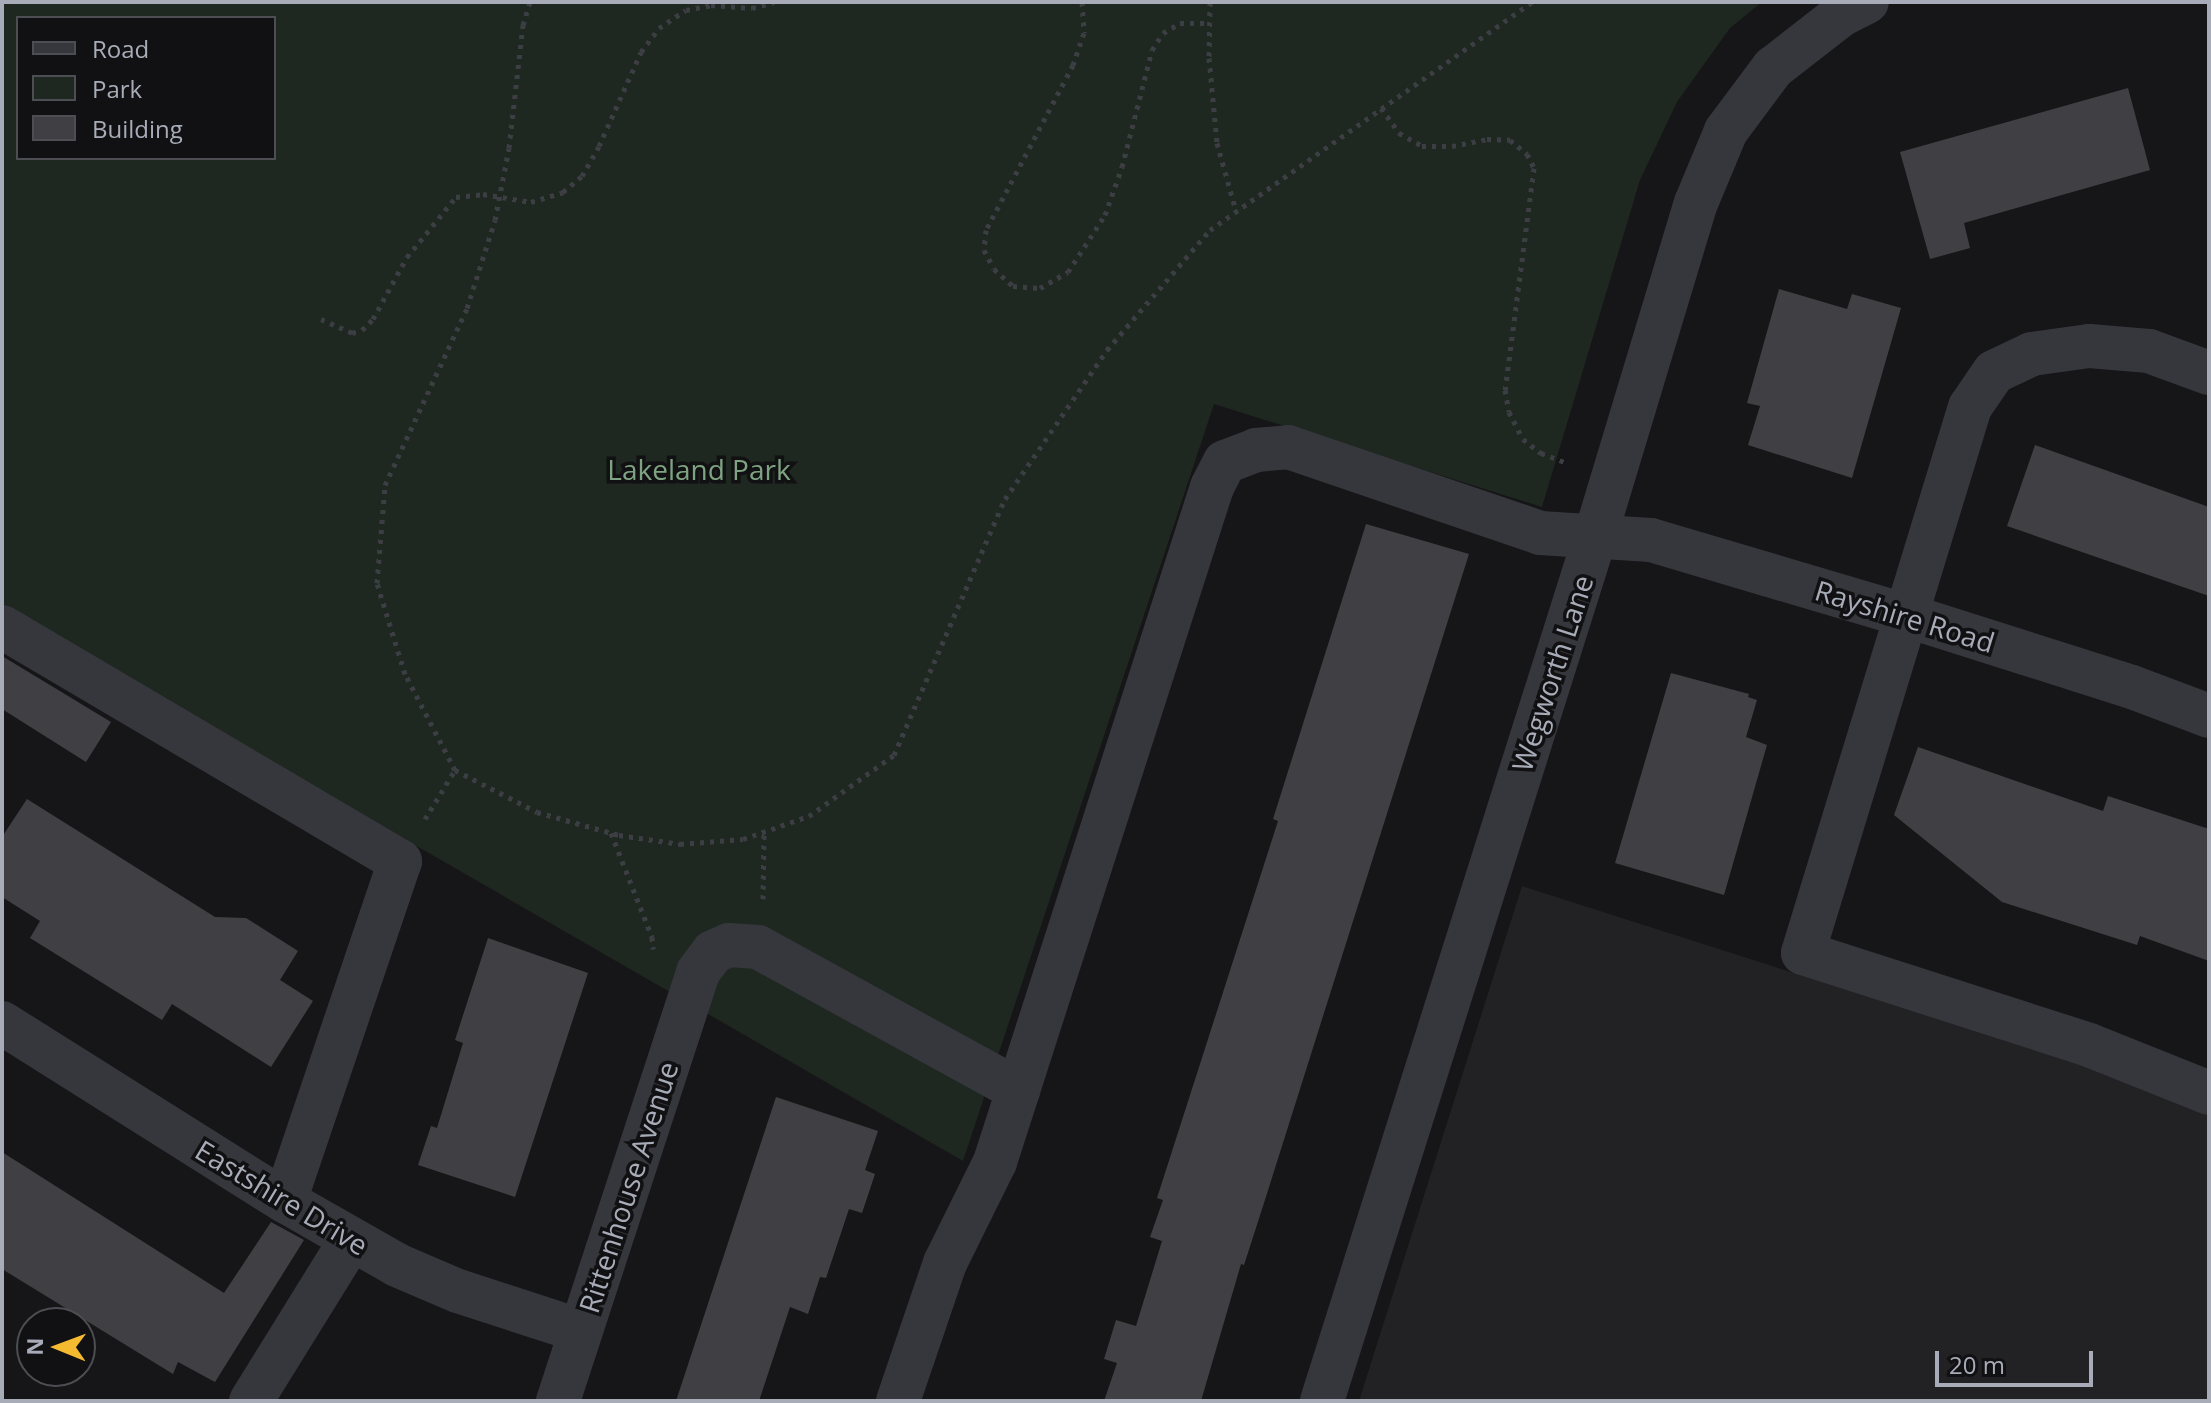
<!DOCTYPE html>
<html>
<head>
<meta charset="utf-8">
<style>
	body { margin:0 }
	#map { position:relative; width:2211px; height:1403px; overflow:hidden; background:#161517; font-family:"Open Sans",sans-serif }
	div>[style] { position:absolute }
	.built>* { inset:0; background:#222124 }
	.green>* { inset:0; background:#1f2721 }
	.building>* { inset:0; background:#404044 }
	.path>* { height:5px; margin-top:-2.5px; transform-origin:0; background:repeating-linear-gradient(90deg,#3c3e43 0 4px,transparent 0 10px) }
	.minor>* { height:44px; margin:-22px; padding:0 22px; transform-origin:22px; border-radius:22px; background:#36373c }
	span { translate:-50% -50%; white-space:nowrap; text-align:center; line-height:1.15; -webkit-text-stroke:7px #111012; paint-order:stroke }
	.park-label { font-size:28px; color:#7ea382 }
	.street-label { font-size:28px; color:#a7acb8 }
	.frame { position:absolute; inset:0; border:4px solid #a7acb8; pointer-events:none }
	.legend { position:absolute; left:16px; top:16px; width:260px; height:144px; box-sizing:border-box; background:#111012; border:2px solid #4d4e54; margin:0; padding:10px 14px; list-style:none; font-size:24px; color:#a7acb8 }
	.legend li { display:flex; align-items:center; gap:16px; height:40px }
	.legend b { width:40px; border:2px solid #4d4e54 }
	.north { position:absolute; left:16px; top:1307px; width:80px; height:80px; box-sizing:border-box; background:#111012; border:2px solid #4d4e54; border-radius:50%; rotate:271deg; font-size:22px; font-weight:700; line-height:32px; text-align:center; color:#a7acb8 }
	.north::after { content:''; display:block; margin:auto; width:28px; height:36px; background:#f4bb31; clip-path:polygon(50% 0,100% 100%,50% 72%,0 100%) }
	.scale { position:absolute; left:1935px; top:1351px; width:158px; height:36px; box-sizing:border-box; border:4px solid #a7acb8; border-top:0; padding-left:10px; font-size:24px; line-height:28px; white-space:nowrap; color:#a7acb8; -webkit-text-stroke:6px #111012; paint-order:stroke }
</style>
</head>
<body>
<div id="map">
	<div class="built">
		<i style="clip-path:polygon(1522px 886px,2078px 1064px,2209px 1116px,2209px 1401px,1359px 1401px)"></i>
	</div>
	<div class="green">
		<i style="clip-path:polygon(evenodd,2px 2px,1762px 2px,1730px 28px,1677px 102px,1640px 180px,1542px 507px,1214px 404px,963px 1161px,2px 607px,2px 2px,18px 18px,274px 18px,274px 158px,18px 158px,18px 18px)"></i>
	</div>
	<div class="building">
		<i style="clip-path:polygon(2128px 88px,2150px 170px,1964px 223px,1970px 248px,1930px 259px,1900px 152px)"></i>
		<i style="clip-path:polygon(1779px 289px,1847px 309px,1852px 294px,1901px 308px,1852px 478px,1748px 445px,1760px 406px,1747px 403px)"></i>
		<i style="clip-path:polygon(2035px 445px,2209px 507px,2209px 596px,2007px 526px)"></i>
		<i style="clip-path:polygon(1366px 524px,1469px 554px,1264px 1203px,1244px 1265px,1241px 1264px,1201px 1401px,1104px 1401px,1117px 1363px,1104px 1359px,1116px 1320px,1136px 1326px,1162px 1241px,1150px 1237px,1163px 1200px,1157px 1198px,1278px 821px,1273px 819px)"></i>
		<i style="clip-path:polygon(2px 656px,111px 722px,86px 762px,2px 709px)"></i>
		<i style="clip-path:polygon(1671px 673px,1749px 694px,1748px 697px,1757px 700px,1746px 737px,1767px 745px,1724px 895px,1615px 863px)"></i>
		<i style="clip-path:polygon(1918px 747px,2103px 811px,2108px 796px,2209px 829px,2209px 961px,2140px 936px,2137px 945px,2002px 902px,1894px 815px)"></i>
		<i style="clip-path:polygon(27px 799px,215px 917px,246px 918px,298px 951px,280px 980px,313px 1001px,271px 1067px,172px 1004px,162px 1020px,30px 938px,40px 921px,2px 897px,2px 837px)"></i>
		<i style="clip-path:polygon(488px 938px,588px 973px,515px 1197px,418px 1165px,431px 1126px,437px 1128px,463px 1043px,455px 1040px)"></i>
		<i style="clip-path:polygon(776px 1097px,878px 1131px,865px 1170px,875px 1174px,862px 1213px,849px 1209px,826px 1278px,820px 1277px,808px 1314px,790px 1307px,759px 1401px,676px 1401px)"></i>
		<i style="clip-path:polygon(2px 1152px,224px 1293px,271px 1222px,304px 1240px,215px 1382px,178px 1362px,173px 1374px,2px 1269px)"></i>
	</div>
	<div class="path">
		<i style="left:1082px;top:2px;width:31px;rotate:86deg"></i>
		<i style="left:1084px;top:33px;width:34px;rotate:109deg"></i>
		<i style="left:1073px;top:65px;width:187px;rotate:117.8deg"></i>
		<i style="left:986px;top:230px;width:20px;rotate:96deg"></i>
		<i style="left:984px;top:250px;width:21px;rotate:62deg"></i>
		<i style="left:994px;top:269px;width:25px;rotate:42deg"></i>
		<i style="left:1013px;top:286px;width:27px;rotate:4deg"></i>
		<i style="left:1040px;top:288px;width:32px;rotate:-30deg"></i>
		<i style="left:1068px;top:272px;width:68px;rotate:-57deg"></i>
		<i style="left:1105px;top:215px;width:51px;rotate:-70.5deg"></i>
		<i style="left:1122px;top:167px;width:121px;rotate:-75.6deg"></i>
		<i style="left:1152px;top:50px;width:20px;rotate:-57deg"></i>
		<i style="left:1163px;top:33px;width:20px;rotate:-30deg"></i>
		<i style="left:1180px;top:23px;width:30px"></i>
		<i style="left:1210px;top:2px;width:56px;rotate:91deg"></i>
		<i style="left:1209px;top:58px;width:85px;rotate:84.6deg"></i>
		<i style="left:1217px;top:143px;width:71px;rotate:74.4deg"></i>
		<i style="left:1381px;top:108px;width:31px;rotate:54deg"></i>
		<i style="left:1399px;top:133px;width:26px;rotate:29deg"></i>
		<i style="left:1422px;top:146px;width:30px"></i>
		<i style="left:1452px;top:146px;width:36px;rotate:-11deg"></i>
		<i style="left:1487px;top:139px;width:23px;rotate:2deg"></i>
		<i style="left:1510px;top:140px;width:22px;rotate:39deg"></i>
		<i style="left:1527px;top:154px;width:16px;rotate:63deg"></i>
		<i style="left:1534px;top:168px;width:224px;rotate:97.4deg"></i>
		<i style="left:1505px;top:390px;width:22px;rotate:80deg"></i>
		<i style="left:1509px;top:412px;width:30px;rotate:63deg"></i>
		<i style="left:1523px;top:439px;width:23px;rotate:38deg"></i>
		<i style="left:1541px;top:453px;width:28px;rotate:21deg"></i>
		<i style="left:321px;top:319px;width:34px;rotate:24deg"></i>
		<i style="left:352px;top:333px;width:10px;rotate:-17deg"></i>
		<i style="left:362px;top:330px;width:16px;rotate:-45deg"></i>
		<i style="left:373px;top:319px;width:71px;rotate:-61.3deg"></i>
		<i style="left:407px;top:257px;width:77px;rotate:-50.8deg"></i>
		<i style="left:456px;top:197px;width:27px;rotate:-6deg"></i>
		<i style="left:483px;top:194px;width:49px;rotate:9.5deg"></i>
		<i style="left:531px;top:202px;width:34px;rotate:-17deg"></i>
		<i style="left:563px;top:192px;width:25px;rotate:-40deg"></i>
		<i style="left:582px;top:176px;width:34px;rotate:-60deg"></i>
		<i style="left:599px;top:146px;width:103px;rotate:-65.9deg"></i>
		<i style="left:641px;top:52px;width:30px;rotate:-53deg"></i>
		<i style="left:659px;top:28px;width:32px;rotate:-34deg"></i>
		<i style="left:686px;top:10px;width:25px;rotate:-11deg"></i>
		<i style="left:711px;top:5px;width:41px;rotate:4.2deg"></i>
		<i style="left:752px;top:8px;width:23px;rotate:-15deg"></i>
		<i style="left:455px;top:770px;width:108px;rotate:-117.5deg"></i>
		<i style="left:405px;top:674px;width:95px;rotate:-107.1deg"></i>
		<i style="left:377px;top:583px;width:98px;rotate:-85.3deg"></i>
		<i style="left:385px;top:485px;width:195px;rotate:-65.1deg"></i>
		<i style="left:467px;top:308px;width:92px;rotate:-72.3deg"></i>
		<i style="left:495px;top:220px;width:73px;rotate:-79deg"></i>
		<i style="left:509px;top:148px;width:124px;rotate:-83.5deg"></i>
		<i style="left:523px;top:25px;width:24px;rotate:-73deg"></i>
		<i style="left:425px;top:819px;width:57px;rotate:-58.5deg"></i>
		<i style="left:455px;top:770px;width:92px;rotate:27.1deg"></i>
		<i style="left:537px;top:812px;width:85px;rotate:15.7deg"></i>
		<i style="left:619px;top:835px;width:62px;rotate:8.4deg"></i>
		<i style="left:680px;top:844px;width:63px;rotate:-4.5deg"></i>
		<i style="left:743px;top:839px;width:70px;rotate:-19.2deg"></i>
		<i style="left:809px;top:816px;width:105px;rotate:-35.7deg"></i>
		<i style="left:894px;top:755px;width:279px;rotate:-66.6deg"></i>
		<i style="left:1005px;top:499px;width:181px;rotate:-55.6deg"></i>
		<i style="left:1107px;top:350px;width:158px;rotate:-49.4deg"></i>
		<i style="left:1210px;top:230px;width:395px;rotate:-35.3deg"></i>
		<i style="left:611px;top:833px;width:112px;rotate:68.5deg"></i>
		<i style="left:652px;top:937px;width:12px;rotate:85deg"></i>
		<i style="left:763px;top:899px;width:67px;rotate:-89.1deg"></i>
		<i style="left:2208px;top:1401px;width:1px"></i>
	</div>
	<div class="minor">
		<i style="left:2209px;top:373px;width:64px;rotate:-159.9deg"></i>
		<i style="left:2149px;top:351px;width:60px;rotate:-175.2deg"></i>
		<i style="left:2089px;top:346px;width:58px;rotate:172deg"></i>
		<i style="left:2032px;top:354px;width:42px;rotate:154.7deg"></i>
		<i style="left:1994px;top:372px;width:42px;rotate:124.4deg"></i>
		<i style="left:1970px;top:407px;width:571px;rotate:107.01deg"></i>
		<i style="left:1803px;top:953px;width:300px;rotate:17.8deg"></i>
		<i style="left:2089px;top:1045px;width:129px;rotate:21.8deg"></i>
		<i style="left:2px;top:627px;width:462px;rotate:30.5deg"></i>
		<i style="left:400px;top:861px;width:359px;rotate:108.7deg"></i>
		<i style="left:2px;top:1023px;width:334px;rotate:32.2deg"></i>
		<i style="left:285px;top:1201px;width:129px;rotate:29.7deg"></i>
		<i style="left:397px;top:1265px;width:66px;rotate:23.1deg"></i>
		<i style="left:458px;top:1291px;width:129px;rotate:18deg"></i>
		<i style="left:251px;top:1401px;width:190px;rotate:-58.2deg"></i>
		<i style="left:558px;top:1401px;width:451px;rotate:-71.9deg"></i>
		<i style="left:698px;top:972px;width:25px;rotate:-53deg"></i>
		<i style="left:713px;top:952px;width:17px;rotate:-24deg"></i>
		<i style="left:729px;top:945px;width:29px;rotate:4deg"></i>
		<i style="left:758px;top:947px;width:297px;rotate:28.8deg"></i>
		<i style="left:898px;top:1401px;width:146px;rotate:-71.2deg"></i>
		<i style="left:945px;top:1263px;width:113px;rotate:-63.7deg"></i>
		<i style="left:995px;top:1162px;width:709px;rotate:-72.18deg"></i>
		<i style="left:1212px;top:487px;width:28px;rotate:-63deg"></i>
		<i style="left:1225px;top:462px;width:33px;rotate:-21deg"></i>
		<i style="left:1256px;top:450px;width:32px;rotate:-5deg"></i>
		<i style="left:1288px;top:447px;width:266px;rotate:18.8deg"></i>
		<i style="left:1540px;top:533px;width:111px;rotate:3.6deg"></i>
		<i style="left:1651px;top:540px;width:265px;rotate:16.5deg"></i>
		<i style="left:1905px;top:615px;width:238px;rotate:17.6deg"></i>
		<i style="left:2132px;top:687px;width:82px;rotate:20.6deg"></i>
		<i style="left:1322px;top:1401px;width:906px;rotate:-72.46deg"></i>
		<i style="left:1595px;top:537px;width:349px;rotate:-73.2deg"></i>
		<i style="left:1696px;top:203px;width:78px;rotate:-67.4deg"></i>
		<i style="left:1726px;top:131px;width:79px;rotate:-53.3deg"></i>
		<i style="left:1773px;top:68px;width:86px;rotate:-37.9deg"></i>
		<i style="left:1841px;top:15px;width:29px;rotate:-27deg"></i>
	</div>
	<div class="park-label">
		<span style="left:699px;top:469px">Lakeland Park</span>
	</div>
	<div class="street-label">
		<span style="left:1905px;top:616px;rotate:17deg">Rayshire Road</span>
		<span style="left:1552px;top:673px;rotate:-72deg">Wegworth Lane</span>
		<span style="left:628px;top:1187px;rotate:-72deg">Rittenhouse Avenue</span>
		<span style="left:282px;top:1197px;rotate:31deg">Eastshire Drive</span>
	</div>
	<div class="frame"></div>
	<ul class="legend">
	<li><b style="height:10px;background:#36373c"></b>Road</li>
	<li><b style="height:22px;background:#1f2721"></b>Park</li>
	<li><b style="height:22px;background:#404044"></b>Building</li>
	</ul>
	<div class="north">N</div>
	<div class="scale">20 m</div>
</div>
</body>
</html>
